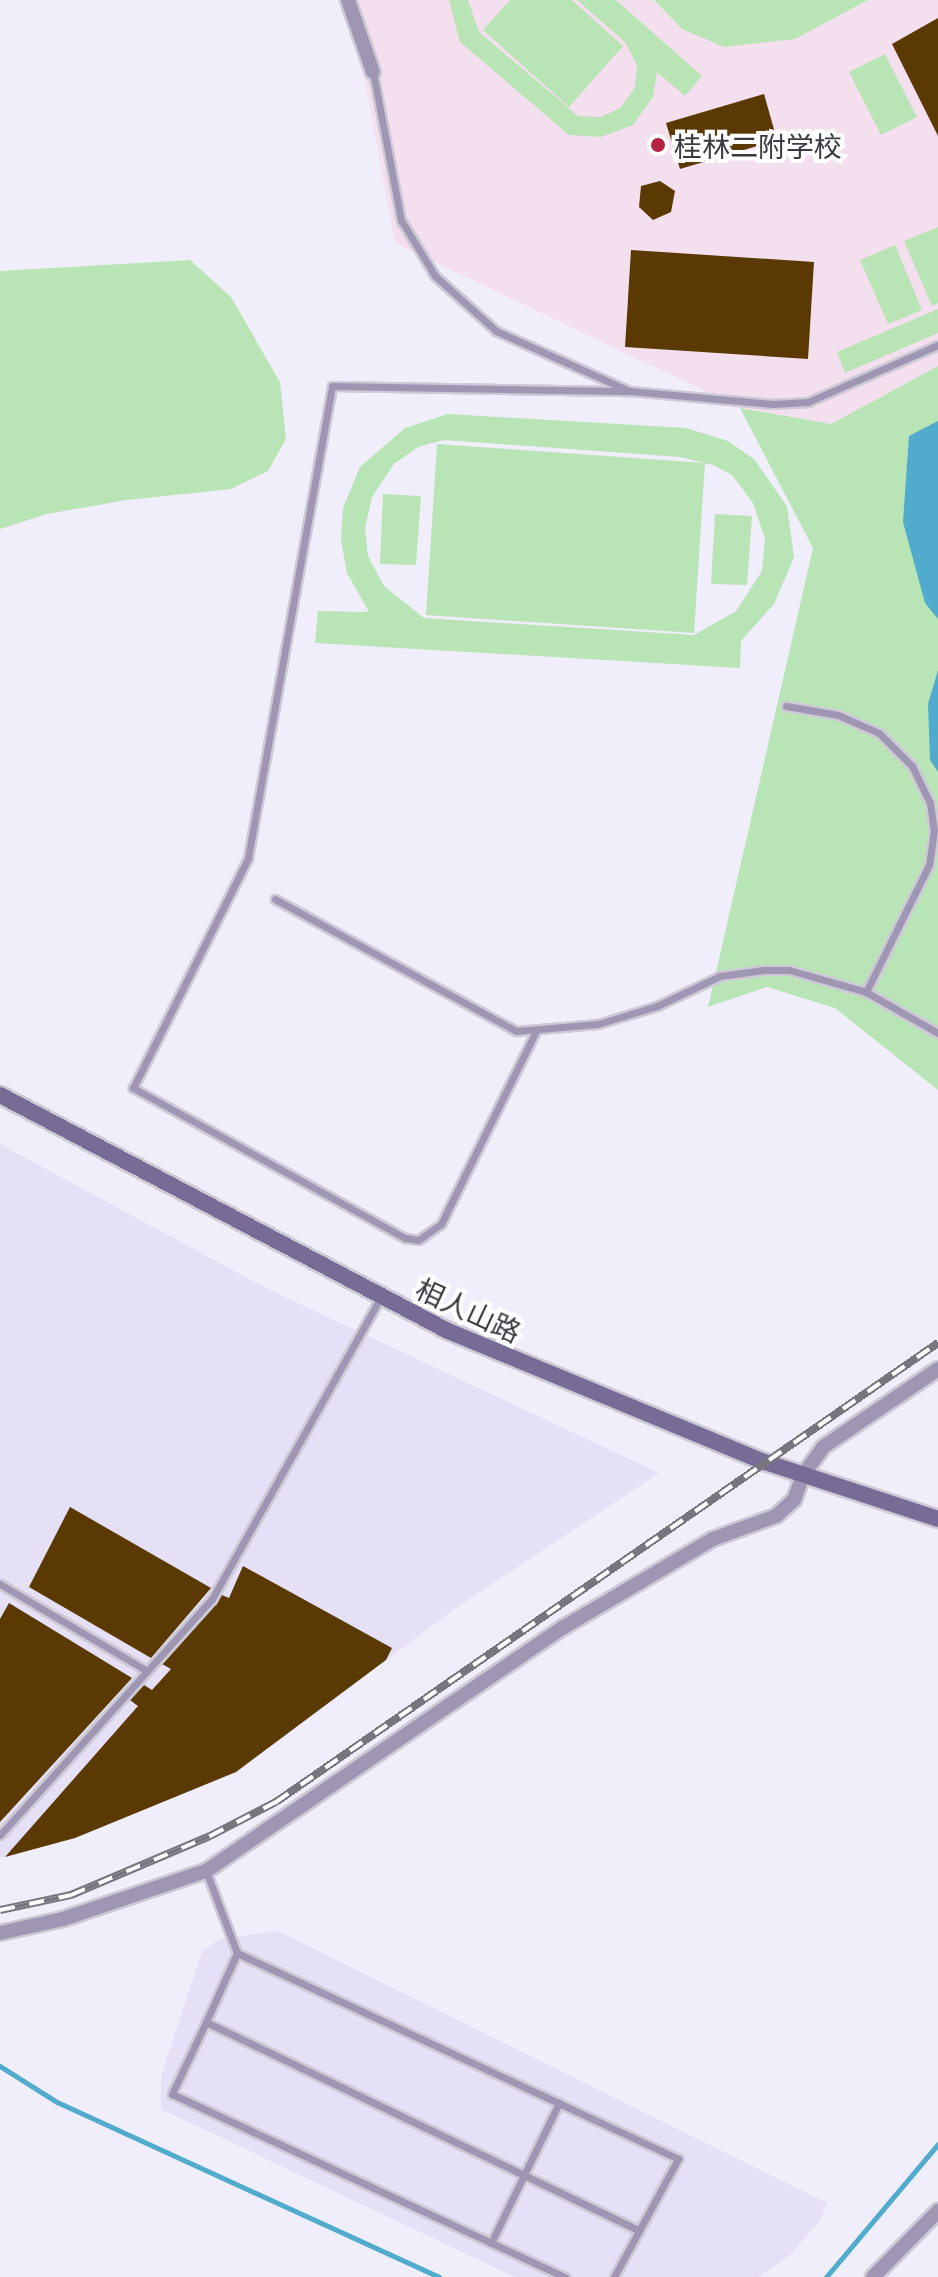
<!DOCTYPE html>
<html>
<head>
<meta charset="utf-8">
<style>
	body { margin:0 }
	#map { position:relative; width:938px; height:2277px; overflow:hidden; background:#f1eefc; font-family:Literata,"Noto Sans SC",serif }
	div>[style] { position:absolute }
	.built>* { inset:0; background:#e5e0f5 }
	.education>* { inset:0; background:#f4dfee }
	.green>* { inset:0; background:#b9e4b5 }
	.water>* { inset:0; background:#50abcc }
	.stream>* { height:5px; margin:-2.5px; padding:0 2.5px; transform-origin:2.5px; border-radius:2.5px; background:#50abcc }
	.building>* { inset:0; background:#5a3902 }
	.roads { filter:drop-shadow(2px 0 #cdcad6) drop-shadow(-2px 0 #cdcad6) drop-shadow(0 2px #cdcad6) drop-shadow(0 -2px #cdcad6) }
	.lane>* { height:7px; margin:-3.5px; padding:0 3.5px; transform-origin:3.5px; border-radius:3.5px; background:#9f96b4 }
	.street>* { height:14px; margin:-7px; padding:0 7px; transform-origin:7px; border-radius:7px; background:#9f96b4 }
	.secondary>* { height:16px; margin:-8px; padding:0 8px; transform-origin:8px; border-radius:8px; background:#786b96 }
	.rail>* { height:8px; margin-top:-4px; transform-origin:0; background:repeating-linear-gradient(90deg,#fefefe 0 15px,#77757e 0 30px); box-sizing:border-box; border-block:2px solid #77757e }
	.dots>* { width:22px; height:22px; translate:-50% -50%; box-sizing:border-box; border:4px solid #fefefe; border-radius:50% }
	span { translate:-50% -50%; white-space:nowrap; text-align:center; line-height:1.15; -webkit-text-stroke:8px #fefefe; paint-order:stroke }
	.poi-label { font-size:28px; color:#3b3a40 }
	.left { translate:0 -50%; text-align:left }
	.street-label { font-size:28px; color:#3b3a40 }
</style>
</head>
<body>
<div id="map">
	<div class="built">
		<i style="clip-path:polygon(0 1144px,264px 1287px,659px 1473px,456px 1608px,236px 1772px,75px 1838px,0 1858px)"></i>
		<i style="clip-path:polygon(278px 1931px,827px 2203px,821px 2219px,790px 2255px,759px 2277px,515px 2277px,161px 2109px,161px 2076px,202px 1952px,219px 1939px)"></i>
	</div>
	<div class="education">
		<i style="clip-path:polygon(350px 0,653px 0,682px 29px,795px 39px,868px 0,938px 0,938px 366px,831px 424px,740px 408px,395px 243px)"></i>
	</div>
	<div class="green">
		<i style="clip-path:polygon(449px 0,468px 0,479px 32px,578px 116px,601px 117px,620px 108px,635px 88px,637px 65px,625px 42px,577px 0,616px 0,702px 76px,685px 96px,657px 72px,653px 97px,633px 125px,601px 137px,569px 135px,460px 42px)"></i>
		<i style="clip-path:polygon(510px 0,572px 0,623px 46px,569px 107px,483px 30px)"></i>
		<i style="clip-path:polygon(654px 0,868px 0,795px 39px,724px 47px,682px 29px)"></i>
		<i style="clip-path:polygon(885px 54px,917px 117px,881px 135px,849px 72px)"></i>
		<i style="clip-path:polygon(938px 227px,938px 303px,932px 306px,904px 241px)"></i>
		<i style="clip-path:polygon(895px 245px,922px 310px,888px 324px,860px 260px)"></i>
		<i style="clip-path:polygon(190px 260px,231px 297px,280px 382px,286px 439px,268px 471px,231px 489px,127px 500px,47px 514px,0 529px,0 271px)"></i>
		<i style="clip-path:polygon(938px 309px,938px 333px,845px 373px,837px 352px)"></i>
		<i style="clip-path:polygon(938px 366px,938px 1090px,835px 1008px,767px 987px,708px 1007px,813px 548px,740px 408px,831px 424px)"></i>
		<i style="clip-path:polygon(evenodd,448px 414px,686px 428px,728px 441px,754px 459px,787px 506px,794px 557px,774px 604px,741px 641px,740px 668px,315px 643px,318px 611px,369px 612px,347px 573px,341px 541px,343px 508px,360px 467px,405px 428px,448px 414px,444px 440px,680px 457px,713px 465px,732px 475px,753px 503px,765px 539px,762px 571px,736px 611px,694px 635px,424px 618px,384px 586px,368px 556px,365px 528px,372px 497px,394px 464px,418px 447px,444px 440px)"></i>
		<i style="clip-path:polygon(437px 444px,705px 463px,694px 633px,426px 615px)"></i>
		<i style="clip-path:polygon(383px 494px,421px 496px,416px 565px,380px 564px)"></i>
		<i style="clip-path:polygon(715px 514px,752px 516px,747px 585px,711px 584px)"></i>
	</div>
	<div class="water">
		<i style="clip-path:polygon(938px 421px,938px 619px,925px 603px,903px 522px,909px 436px)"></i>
		<i style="clip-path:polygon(938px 670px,938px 772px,930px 760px,928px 704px)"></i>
	</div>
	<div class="stream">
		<i style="left:0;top:2066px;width:67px;rotate:32.3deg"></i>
		<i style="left:57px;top:2102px;width:420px;rotate:24.6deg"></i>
		<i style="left:826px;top:2277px;width:174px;rotate:-49.9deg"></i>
	</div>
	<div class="building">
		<i style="clip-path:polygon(938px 18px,938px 136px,892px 44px)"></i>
		<i style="clip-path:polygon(764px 94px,777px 140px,680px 169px,666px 123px)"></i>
		<i style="clip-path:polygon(660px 181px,675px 191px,671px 212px,653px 220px,639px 207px,641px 186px)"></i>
		<i style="clip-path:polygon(631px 250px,814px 262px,808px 359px,625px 347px)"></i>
		<i style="clip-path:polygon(70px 1507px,211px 1588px,151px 1658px,29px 1587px)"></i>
		<i style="clip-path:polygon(243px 1566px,392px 1648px,386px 1660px,236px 1772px,75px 1838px,5px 1857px,138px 1706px,130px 1700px,144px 1685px,152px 1690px,171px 1669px,162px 1664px,222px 1595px,229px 1598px)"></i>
		<i style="clip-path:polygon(9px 1603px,132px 1678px,0 1822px,0 1619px)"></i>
	</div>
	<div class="roads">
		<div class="lane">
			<i style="left:373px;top:72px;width:151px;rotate:79.3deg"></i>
			<i style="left:401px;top:220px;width:66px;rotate:58.7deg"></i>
			<i style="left:435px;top:276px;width:82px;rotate:42deg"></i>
			<i style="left:496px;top:331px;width:144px;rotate:24.2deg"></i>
			<i style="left:786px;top:706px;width:53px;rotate:9.8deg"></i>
			<i style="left:838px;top:715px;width:45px;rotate:23.7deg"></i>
			<i style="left:879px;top:733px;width:47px;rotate:45deg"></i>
			<i style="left:912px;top:766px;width:41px;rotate:64.1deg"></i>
			<i style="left:930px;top:803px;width:27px;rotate:82deg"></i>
			<i style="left:934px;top:830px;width:35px;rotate:98deg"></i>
			<i style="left:929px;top:865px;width:142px;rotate:116.4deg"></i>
			<i style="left:275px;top:899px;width:275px;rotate:28.7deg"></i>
			<i style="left:516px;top:1031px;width:82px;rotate:-4.9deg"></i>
			<i style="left:598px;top:1024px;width:62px;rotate:-17deg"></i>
			<i style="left:657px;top:1006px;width:70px;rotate:-25.5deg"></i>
			<i style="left:720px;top:976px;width:44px;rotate:-7.8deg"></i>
			<i style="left:764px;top:970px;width:25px"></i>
			<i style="left:789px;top:970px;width:80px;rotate:15.9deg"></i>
			<i style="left:866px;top:992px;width:83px;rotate:29.7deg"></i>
			<i style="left:536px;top:1031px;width:215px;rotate:116.2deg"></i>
			<i style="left:441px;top:1224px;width:28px;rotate:145deg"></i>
			<i style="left:418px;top:1240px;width:13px;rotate:-171deg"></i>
			<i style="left:405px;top:1238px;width:311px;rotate:-151.1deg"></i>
			<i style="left:133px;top:1088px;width:257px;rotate:-63.4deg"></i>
			<i style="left:248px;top:858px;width:479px;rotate:-79.9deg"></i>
			<i style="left:332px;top:386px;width:298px;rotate:1deg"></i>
			<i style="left:630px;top:391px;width:143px;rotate:5.2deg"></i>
			<i style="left:772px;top:404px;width:36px;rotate:-3deg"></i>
			<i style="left:808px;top:402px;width:142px;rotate:-23.7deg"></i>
			<i style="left:0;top:1584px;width:171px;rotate:30.6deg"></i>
			<i style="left:0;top:1835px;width:317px;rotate:-48.1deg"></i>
			<i style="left:212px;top:1599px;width:347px;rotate:-60.8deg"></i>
			<i style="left:206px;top:1871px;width:88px;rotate:69.3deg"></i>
			<i style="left:237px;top:1953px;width:487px;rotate:25deg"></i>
			<i style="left:678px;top:2159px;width:134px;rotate:118.5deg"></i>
			<i style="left:237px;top:1953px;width:76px;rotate:114.2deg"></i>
			<i style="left:206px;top:2022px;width:479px;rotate:25.7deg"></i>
			<i style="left:206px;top:2022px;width:80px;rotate:115.3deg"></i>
			<i style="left:172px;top:2094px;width:434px;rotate:25deg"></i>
			<i style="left:491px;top:2243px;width:156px;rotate:-64.1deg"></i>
		</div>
		<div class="street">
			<i style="left:348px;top:0;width:76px;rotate:70.9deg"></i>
			<i style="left:0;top:1933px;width:65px;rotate:-12.5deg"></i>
			<i style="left:63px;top:1919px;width:151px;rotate:-18.6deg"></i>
			<i style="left:206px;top:1871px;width:433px;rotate:-34.3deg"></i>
			<i style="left:564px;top:1627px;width:173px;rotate:-30.6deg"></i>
			<i style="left:713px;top:1539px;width:67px;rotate:-20.1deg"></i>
			<i style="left:776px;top:1516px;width:24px;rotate:-42deg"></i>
			<i style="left:794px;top:1500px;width:27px;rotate:-70deg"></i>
			<i style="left:803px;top:1475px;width:34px;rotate:-54deg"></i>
			<i style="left:823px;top:1447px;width:139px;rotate:-34.1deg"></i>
			<i style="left:873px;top:2277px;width:93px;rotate:-45.4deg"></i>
		</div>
		<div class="secondary">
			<i style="left:0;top:1095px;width:506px;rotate:27.78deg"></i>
			<i style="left:448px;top:1331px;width:343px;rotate:22.5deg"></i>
			<i style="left:765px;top:1462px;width:182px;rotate:18.2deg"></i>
		</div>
	</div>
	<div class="rail">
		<i style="left:0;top:1910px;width:73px;rotate:-11.9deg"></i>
		<i style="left:71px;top:1895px;width:151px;rotate:-23deg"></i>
		<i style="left:210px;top:1836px;width:74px;rotate:-27.3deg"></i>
		<i style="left:276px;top:1802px;width:806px;rotate:-34.74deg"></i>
	</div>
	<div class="dots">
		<i style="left:658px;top:145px;background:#b52342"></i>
	</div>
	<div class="poi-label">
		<span class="left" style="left:674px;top:145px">桂林二附学校</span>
	</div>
	<div class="street-label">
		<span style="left:469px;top:1309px;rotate:25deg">相人山路</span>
	</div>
</div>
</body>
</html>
